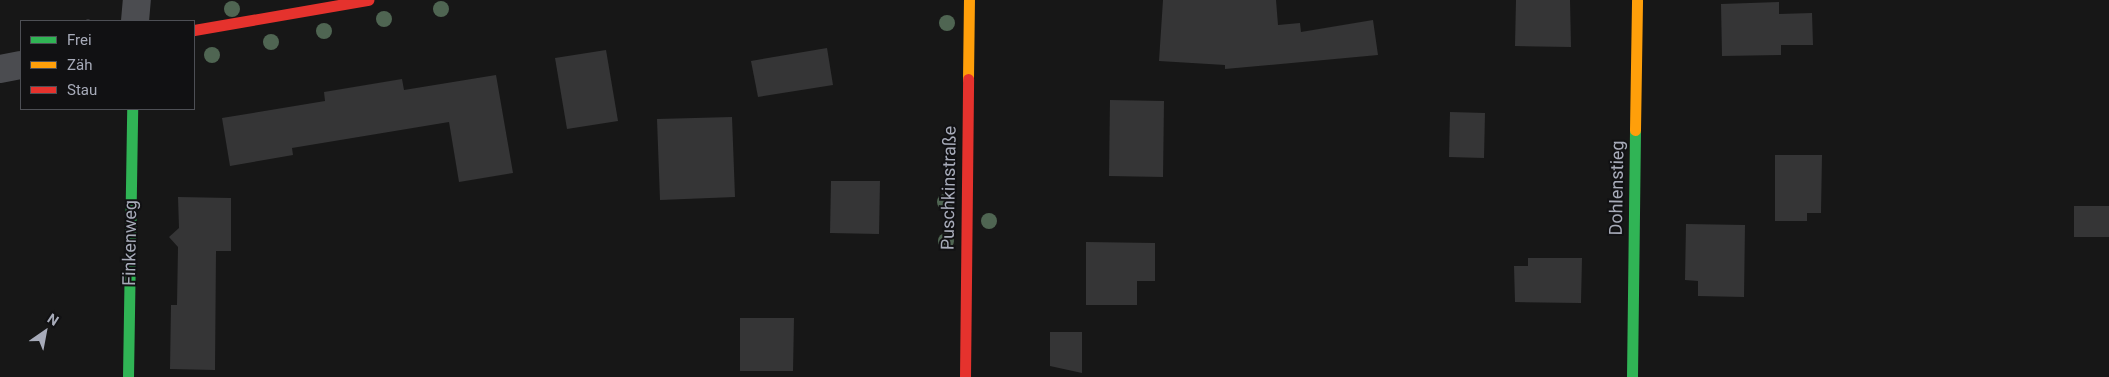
<!DOCTYPE html>
<html>
<head>
<meta charset="utf-8">
<style>
	body { margin:0 }
	#map { position:relative; width:2109px; height:377px; overflow:hidden; background:#171717; font-family:Roboto,sans-serif }
	div>[style] { position:absolute }
	.building>* { inset:0; background:#353536 }
	.path>* { height:3px; margin-top:-1.5px; transform-origin:0; background:repeating-linear-gradient(90deg,#4d4d52 0 2.5px,transparent 0 6.5px) }
	.street>* { height:28px; margin:-14px; padding:0 14px; transform-origin:14px; border-radius:14px; background:#4b4c50 }
	.fast>* { height:11px; margin:-5.5px; padding:0 5.5px; transform-origin:5.5px; border-radius:5.5px; background:#30b455 }
	.slow>* { height:11px; margin:-5.5px; padding:0 5.5px; transform-origin:5.5px; border-radius:5.5px; background:#ff9f0a }
	.jam>* { height:11px; margin:-5.5px; padding:0 5.5px; transform-origin:5.5px; border-radius:5.5px; background:#e5322d }
	.trees>* { width:16px; height:16px; margin:-8px; border-radius:50%; background:#4f6552 }
	span { translate:-50% -50%; white-space:nowrap; text-align:center; line-height:1.15; -webkit-text-stroke:4px #111113; paint-order:stroke }
	.street-label { font-size:18px; color:#a7abb9 }
	.legend { position:absolute; left:20px; top:20px; width:175px; height:90px; box-sizing:border-box; background:#111113; border:1px solid #4d4f55; margin:0; padding:6px 9px; list-style:none; font-size:15px; color:#a7abb9 }
	.legend li { display:flex; align-items:center; gap:10px; height:25px }
	.legend b { width:25px; border:1px solid #4d4f55 }
	.north { position:absolute; left:20px; top:307px; width:50px; height:50px; -webkit-text-stroke:4px #111113; paint-order:stroke; rotate:33deg; font-size:14px; font-weight:700; line-height:20px; text-align:center; color:#a7abb9 }
	.north::after { content:''; display:block; margin:auto; width:18px; height:22px; background:#a7abb9; clip-path:polygon(50% 0,100% 100%,50% 72%,0 100%) }
</style>
</head>
<body>
<div id="map">
	<div class="building">
		<i style="clip-path:polygon(1163px 0,1276px 0,1278px 25px,1300px 23px,1301px 32px,1373px 20px,1378px 55px,1225px 69px,1225px 65px,1159px 61px)"></i>
		<i style="clip-path:polygon(1516px 0,1570px 0,1571px 47px,1515px 46px)"></i>
		<i style="clip-path:polygon(1779px 2px,1779px 14px,1812px 13px,1813px 45px,1781px 45px,1781px 55px,1722px 56px,1721px 4px)"></i>
		<i style="clip-path:polygon(827px 48px,833px 85px,758px 97px,751px 61px)"></i>
		<i style="clip-path:polygon(606px 50px,618px 121px,567px 129px,555px 58px)"></i>
		<i style="clip-path:polygon(496px 75px,513px 173px,459px 182px,449px 122px,292px 148px,293px 155px,230px 166px,222px 118px,325px 101px,324px 92px,402px 79px,404px 90px)"></i>
		<i style="clip-path:polygon(1110px 100px,1164px 101px,1163px 177px,1109px 176px)"></i>
		<i style="clip-path:polygon(1450px 112px,1485px 113px,1484px 158px,1449px 157px)"></i>
		<i style="clip-path:polygon(732px 117px,735px 197px,660px 200px,657px 119px)"></i>
		<i style="clip-path:polygon(1775px 155px,1822px 155px,1821px 213px,1807px 213px,1807px 221px,1775px 221px)"></i>
		<i style="clip-path:polygon(831px 181px,880px 181px,879px 234px,830px 233px)"></i>
		<i style="clip-path:polygon(178px 197px,231px 198px,231px 251px,216px 251px,215px 370px,170px 369px,171px 305px,177px 305px,178px 247px,169px 237px,179px 228px)"></i>
		<i style="clip-path:polygon(2074px 206px,2109px 206px,2109px 237px,2074px 237px)"></i>
		<i style="clip-path:polygon(1686px 224px,1745px 225px,1744px 297px,1698px 296px,1698px 281px,1685px 280px)"></i>
		<i style="clip-path:polygon(1086px 242px,1155px 243px,1155px 281px,1137px 281px,1137px 305px,1086px 305px)"></i>
		<i style="clip-path:polygon(1528px 258px,1582px 258px,1581px 303px,1515px 302px,1514px 266px,1528px 266px)"></i>
		<i style="clip-path:polygon(740px 318px,794px 318px,793px 371px,740px 371px)"></i>
		<i style="clip-path:polygon(1050px 332px,1082px 332px,1082px 373px,1050px 366px)"></i>
	</div>
	<div class="path">
		<i style="left:88px;top:19px;width:2px;rotate:90deg"></i>
	</div>
	<div class="street">
		<i style="left:135px;top:21px;width:21px;rotate:-85deg"></i>
		<i style="left:0;top:69px;width:21px;rotate:-11deg"></i>
	</div>
	<div class="fast">
		<i style="left:128px;top:377px;width:268px;rotate:-89.1deg"></i>
		<i style="left:1632px;top:377px;width:247px;rotate:-89.3deg"></i>
	</div>
	<div class="slow">
		<i style="left:968px;top:79px;width:79px;rotate:-89.3deg"></i>
		<i style="left:1635px;top:130px;width:130px;rotate:-89.1deg"></i>
	</div>
	<div class="jam">
		<i style="left:194px;top:30px;width:177px;rotate:-9.8deg"></i>
		<i style="left:965px;top:377px;width:298px;rotate:-89.4deg"></i>
	</div>
	<div class="trees">
		<i style="left:232px;top:9px"></i>
		<i style="left:441px;top:9px"></i>
		<i style="left:384px;top:19px"></i>
		<i style="left:947px;top:23px"></i>
		<i style="left:324px;top:31px"></i>
		<i style="left:271px;top:42px"></i>
		<i style="left:212px;top:55px"></i>
		<i style="left:945px;top:202px"></i>
		<i style="left:989px;top:221px"></i>
		<i style="left:946px;top:241px"></i>
	</div>
	<div class="street-label">
		<span style="left:949px;top:188px;rotate:-89deg">Puschkinstraße</span>
		<span style="left:1617px;top:188px;rotate:-89deg">Dohlenstieg</span>
		<span style="left:130px;top:243px;rotate:-89deg">Finkenweg</span>
	</div>
	<ul class="legend">
	<li><b style="height:6px;background:#30b455"></b>Frei</li>
	<li><b style="height:6px;background:#ff9f0a"></b>Zäh</li>
	<li><b style="height:6px;background:#e5322d"></b>Stau</li>
	</ul>
	<div class="north">N</div>
</div>
</body>
</html>
